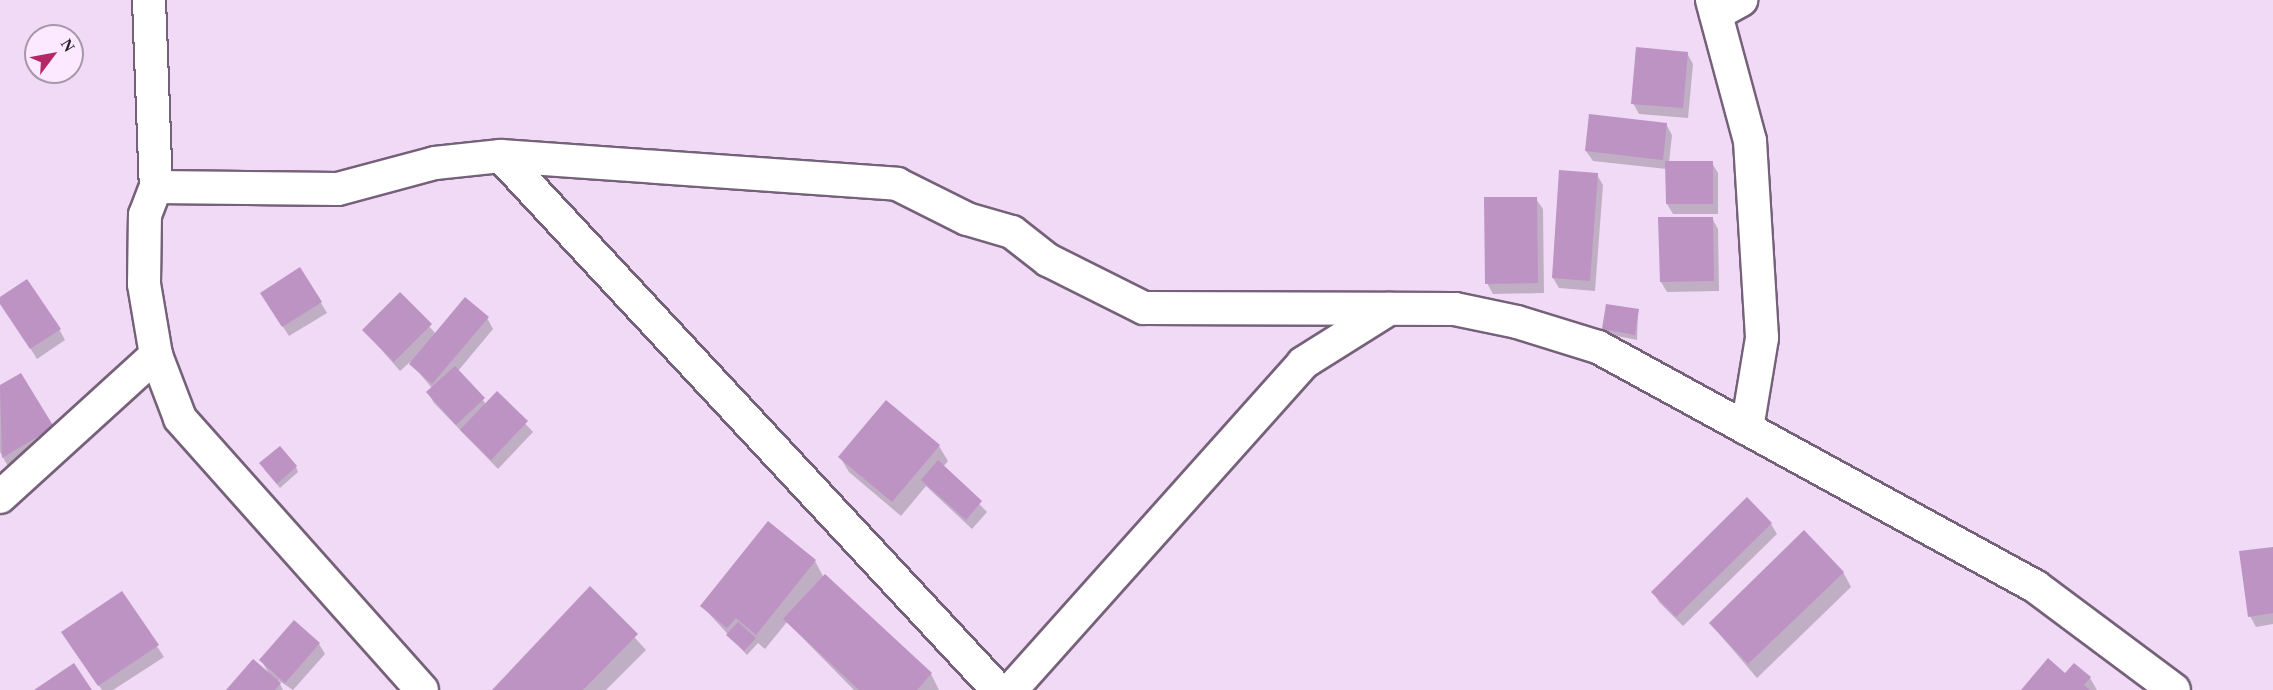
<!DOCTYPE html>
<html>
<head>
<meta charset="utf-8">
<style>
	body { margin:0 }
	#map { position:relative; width:2273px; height:690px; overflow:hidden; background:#f1daf5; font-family:Georgia,serif }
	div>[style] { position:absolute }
	.shadow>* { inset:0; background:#0003 }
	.building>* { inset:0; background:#bc93c3 }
	.roads { filter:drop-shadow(2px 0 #756179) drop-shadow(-2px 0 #756179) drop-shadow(0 2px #756179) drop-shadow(0 -2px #756179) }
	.minor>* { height:32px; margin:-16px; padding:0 16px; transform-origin:16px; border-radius:16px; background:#fff }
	span { translate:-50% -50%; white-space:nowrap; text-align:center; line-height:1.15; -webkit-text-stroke:4.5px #fce9ff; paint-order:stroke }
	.north { position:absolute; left:24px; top:24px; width:60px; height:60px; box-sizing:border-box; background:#fce9ff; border:2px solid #a698a9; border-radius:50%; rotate:58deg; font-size:16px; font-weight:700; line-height:24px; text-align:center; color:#261e28 }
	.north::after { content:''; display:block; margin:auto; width:21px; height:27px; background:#b32966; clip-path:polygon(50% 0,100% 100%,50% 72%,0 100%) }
</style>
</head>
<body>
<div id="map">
	<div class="shadow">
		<i style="clip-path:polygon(1687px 53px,1693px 64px,1688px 118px,1639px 114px,1633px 103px)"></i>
		<i style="clip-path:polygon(1666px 124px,1672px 135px,1669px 163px,1712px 163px,1718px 173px,1718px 214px,1673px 214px,1667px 204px,1667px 169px,1593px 161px,1586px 151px)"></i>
		<i style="clip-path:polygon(1597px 175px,1603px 185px,1595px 291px,1559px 288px,1553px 278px)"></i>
		<i style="clip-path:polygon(1536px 199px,1543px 209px,1544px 293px,1493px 294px,1487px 283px)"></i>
		<i style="clip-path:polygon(1712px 218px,1718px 229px,1719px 291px,1667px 292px,1661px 282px)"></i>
		<i style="clip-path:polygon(400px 294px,436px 334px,487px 318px,493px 329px,458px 371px,486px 404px,497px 393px,533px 432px,498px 469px,434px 403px,428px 393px,432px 388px,410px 362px,400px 371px,364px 330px)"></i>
		<i style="clip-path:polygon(0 299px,59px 329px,65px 340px,37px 359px)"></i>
		<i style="clip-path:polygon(321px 303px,327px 313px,289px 336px,268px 304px)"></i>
		<i style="clip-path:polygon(1638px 311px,1637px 340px,1607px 334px,1604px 329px)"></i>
		<i style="clip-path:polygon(20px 375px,58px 438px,9px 468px,0 452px,0 387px)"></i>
		<i style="clip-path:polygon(939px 446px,948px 461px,943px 467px,987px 512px,972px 529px,926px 486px,901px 516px,849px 472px,840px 457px)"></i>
		<i style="clip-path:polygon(296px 467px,298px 472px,280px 488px,264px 469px)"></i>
		<i style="clip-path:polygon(1771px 524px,1777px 534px,1683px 626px,1659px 602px,1653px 592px)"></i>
		<i style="clip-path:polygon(2273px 548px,2273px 624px,2256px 627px,2250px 616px)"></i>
		<i style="clip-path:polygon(815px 561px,824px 578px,931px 674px,939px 690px,854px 690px,787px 622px,765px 649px,758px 643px,747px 655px,702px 606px)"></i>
		<i style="clip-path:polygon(1843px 572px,1851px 587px,1757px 678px,1710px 623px)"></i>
		<i style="clip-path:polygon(590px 588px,646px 650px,606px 690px,493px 690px)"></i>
		<i style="clip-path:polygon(122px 593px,164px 657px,113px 690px,102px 690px,69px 643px)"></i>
		<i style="clip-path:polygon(319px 644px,325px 654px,293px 690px,278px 680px,283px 690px,228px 690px,270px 675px,261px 660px)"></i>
		<i style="clip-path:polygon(2065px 675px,2090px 678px,2097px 690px,2023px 690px)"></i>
	</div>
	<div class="building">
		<i style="clip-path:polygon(1636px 47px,1688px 52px,1683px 108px,1631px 104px)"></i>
		<i style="clip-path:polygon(1589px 114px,1667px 123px,1663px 160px,1585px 151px)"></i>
		<i style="clip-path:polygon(1665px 161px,1713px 161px,1713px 204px,1666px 204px)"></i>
		<i style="clip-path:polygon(1559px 170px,1598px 173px,1590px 281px,1552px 278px)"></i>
		<i style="clip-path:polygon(1484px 197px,1537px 197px,1538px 283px,1485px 284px)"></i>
		<i style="clip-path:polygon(1658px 217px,1713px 217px,1714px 281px,1660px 282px)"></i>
		<i style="clip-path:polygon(300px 267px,322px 302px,282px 327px,260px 293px)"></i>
		<i style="clip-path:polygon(27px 279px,61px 329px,30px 349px,0 304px,0 297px)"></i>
		<i style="clip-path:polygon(400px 292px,432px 324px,394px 362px,362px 330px)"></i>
		<i style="clip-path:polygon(465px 297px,489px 317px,432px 384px,409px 364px)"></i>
		<i style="clip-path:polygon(1606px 304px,1639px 309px,1635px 335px,1602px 329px)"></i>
		<i style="clip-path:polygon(455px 366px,485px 398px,456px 425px,426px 392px)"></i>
		<i style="clip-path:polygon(21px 373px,54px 427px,2px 458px,0 385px)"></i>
		<i style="clip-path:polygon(497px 391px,528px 421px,491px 460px,460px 430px)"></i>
		<i style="clip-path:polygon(886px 400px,940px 445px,892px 502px,838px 457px)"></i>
		<i style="clip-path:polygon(280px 446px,297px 466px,277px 484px,259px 463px)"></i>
		<i style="clip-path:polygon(938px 460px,982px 501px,966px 520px,921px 480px)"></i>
		<i style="clip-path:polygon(1747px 497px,1772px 523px,1676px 617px,1651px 592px)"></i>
		<i style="clip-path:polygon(768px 521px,816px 560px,756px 635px,736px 618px,727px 628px,700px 606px)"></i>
		<i style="clip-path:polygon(1804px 530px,1844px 572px,1748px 664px,1709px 623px)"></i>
		<i style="clip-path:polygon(2273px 547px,2273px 613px,2248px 617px,2239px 551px)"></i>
		<i style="clip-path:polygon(825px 574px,932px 673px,917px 690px,859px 690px,783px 619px)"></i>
		<i style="clip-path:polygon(590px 586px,638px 634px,583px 690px,492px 690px)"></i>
		<i style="clip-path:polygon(122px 591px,159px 645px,98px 686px,61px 632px)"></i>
		<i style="clip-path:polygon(294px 620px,320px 643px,285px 683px,259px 660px)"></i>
		<i style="clip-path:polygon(738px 622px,756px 638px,744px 651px,726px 635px)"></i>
		<i style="clip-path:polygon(2048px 658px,2065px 673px,2074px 663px,2091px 677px,2084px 685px,2090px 690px,2021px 690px)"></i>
		<i style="clip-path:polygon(253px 659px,281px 683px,275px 690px,226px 690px)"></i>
		<i style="clip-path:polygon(74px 663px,92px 690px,34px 690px)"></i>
	</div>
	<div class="roads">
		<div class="minor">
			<i style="left:149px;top:0;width:187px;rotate:87.9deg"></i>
			<i style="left:1712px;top:0;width:146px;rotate:74.9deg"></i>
			<i style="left:1750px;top:141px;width:197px;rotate:86.5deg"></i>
			<i style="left:1762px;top:338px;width:92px;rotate:99.4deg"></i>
			<i style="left:1716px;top:14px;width:29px;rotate:-29deg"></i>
			<i style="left:501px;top:156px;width:729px;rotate:47.06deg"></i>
			<i style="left:0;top:497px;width:211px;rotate:-42.3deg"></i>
			<i style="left:422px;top:690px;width:364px;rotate:-131.7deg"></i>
			<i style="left:180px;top:418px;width:67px;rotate:-110.9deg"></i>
			<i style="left:156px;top:355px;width:72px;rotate:-99.6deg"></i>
			<i style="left:144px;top:284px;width:69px;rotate:-89.2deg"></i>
			<i style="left:145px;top:215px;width:30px;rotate:-69deg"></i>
			<i style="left:156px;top:187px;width:182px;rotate:0.6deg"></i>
			<i style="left:338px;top:189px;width:100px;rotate:-15deg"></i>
			<i style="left:435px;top:163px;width:66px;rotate:-6.1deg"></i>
			<i style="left:501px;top:156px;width:397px;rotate:4deg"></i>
			<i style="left:897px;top:184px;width:78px;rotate:26.6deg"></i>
			<i style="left:967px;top:219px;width:47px;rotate:16.1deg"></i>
			<i style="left:1012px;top:232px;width:46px;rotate:37.9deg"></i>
			<i style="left:1048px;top:260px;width:107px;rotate:26.6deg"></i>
			<i style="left:1144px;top:308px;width:311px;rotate:0.2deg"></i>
			<i style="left:1455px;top:309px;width:63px;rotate:11.8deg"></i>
			<i style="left:1517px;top:322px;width:85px;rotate:17.2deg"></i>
			<i style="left:1598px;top:347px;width:499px;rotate:28.7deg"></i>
			<i style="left:2036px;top:587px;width:172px;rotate:36.7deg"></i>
			<i style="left:1011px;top:690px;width:438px;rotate:-48.2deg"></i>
			<i style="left:1303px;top:363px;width:102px;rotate:-32.1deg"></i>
		</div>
	</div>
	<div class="north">N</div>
</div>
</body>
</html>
